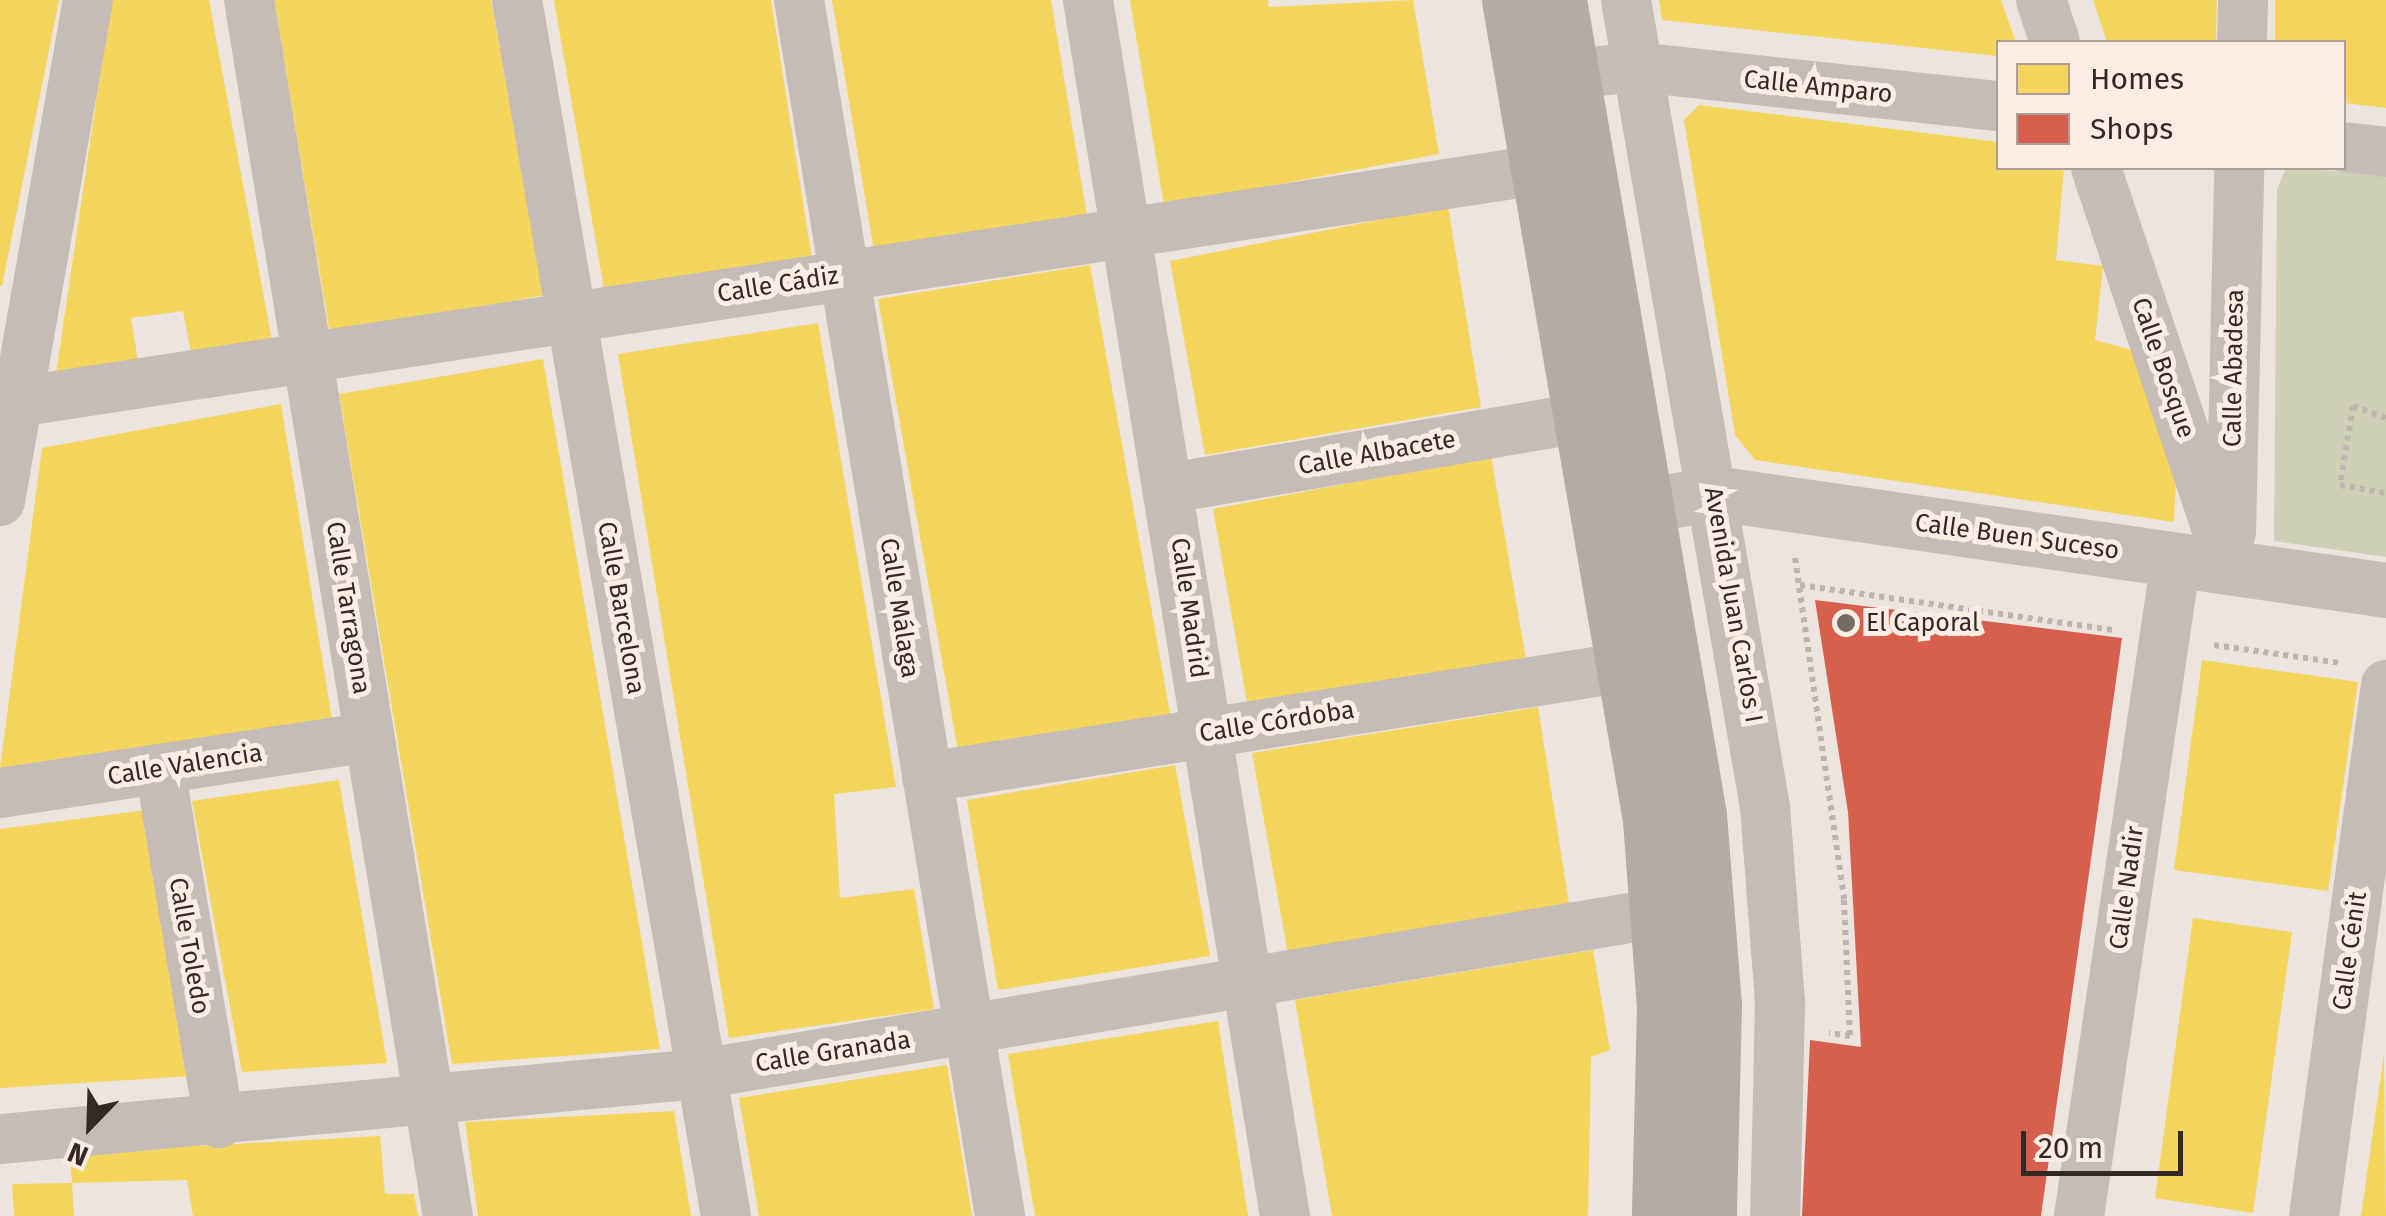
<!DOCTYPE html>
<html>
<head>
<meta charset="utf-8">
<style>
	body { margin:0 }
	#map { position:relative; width:2386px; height:1216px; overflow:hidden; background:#ece4de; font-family:"Fira Sans",sans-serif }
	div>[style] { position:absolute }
	.green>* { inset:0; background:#cfd1b7 }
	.homes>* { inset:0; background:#f6d55c }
	.shops>* { inset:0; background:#d6604d }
	.path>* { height:6px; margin-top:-3px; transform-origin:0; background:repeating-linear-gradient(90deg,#beb5b0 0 5px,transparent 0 10px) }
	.minor>* { height:50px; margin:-25px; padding:0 25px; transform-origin:25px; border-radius:25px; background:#c5bcb7 }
	.tertiary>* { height:55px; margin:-27.5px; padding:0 27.5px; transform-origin:27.5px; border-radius:27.5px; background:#c5bcb7 }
	.primary>* { height:55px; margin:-27.5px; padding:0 27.5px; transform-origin:27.5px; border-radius:27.5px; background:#b4aba6 }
	.dots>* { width:28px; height:28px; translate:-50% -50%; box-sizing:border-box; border:5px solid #faeee4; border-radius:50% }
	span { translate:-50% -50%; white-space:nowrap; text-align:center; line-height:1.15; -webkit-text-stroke:10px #faeee4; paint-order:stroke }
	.street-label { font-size:25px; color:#352926 }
	.poi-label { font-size:25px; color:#352926 }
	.left { translate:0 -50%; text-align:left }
	.legend { position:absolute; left:1996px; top:40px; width:350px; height:130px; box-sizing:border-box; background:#faeee4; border:2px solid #ab9f98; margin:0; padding:12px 18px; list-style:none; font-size:30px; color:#352926 }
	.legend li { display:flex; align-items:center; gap:20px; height:50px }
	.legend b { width:50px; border:2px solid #ab9f98 }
	.north { position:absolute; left:40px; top:1076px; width:100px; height:100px; -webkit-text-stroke:8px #faeee4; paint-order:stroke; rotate:203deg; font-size:28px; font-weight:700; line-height:40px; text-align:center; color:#352926 }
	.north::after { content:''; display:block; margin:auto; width:35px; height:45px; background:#352926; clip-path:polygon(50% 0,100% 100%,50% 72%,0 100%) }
	.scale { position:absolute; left:2021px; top:1131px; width:162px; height:45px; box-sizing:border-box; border:5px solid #352926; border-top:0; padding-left:12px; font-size:30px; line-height:35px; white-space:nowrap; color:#352926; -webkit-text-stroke:8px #faeee4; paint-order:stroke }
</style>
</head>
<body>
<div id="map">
	<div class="green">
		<i style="clip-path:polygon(2286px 168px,2386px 174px,2386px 557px,2274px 541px,2277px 189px)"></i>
	</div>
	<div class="homes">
		<i style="clip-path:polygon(0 0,59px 0,2px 286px,0 286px)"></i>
		<i style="clip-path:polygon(111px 0,209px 0,272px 341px,191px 353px,183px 311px,131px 318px,138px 361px,56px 374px)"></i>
		<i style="clip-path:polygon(274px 0,491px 0,545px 295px,330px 334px)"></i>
		<i style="clip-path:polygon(554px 0,771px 0,813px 265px,605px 295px)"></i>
		<i style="clip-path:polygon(832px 0,1051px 0,1088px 222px,875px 257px)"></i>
		<i style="clip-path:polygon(1130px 0,1268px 0,1269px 7px,1413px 0,1439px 154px,1164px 206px)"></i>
		<i style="clip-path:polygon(1659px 0,2001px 0,2016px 42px,1998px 42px,1998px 56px,1662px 20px)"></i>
		<i style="clip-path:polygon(2093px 0,2217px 0,2216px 42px,2107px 42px)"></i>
		<i style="clip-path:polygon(2275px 0,2386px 0,2386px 108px,2344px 103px,2344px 42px,2275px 42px)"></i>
		<i style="clip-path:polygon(1699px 105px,1998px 142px,1998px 168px,2064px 168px,2056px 260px,2103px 266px,2095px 340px,2131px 350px,2176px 480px,2174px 522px,1755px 460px,1735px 435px,1684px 120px)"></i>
		<i style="clip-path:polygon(1448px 206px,1481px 407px,1205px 455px,1170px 261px)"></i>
		<i style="clip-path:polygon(1090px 265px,1171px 719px,958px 751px,878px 299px)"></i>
		<i style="clip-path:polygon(818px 323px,896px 787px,834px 794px,840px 898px,914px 889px,934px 1009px,729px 1038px,618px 354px)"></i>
		<i style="clip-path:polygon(543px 359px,660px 1049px,452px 1064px,339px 394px)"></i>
		<i style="clip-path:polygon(281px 404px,332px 719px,0 768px,42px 448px)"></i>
		<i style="clip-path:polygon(1491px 456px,1526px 659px,1248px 708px,1213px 509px)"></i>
		<i style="clip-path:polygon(2202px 660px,2358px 682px,2328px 891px,2174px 870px)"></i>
		<i style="clip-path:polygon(1538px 707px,1570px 910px,1288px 954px,1252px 753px)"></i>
		<i style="clip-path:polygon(1175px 765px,1210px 956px,998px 990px,967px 800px)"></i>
		<i style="clip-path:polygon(339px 780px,387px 1063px,242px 1072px,192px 801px)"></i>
		<i style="clip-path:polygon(146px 810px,193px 1076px,0 1088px,0 829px)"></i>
		<i style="clip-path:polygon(2193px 918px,2292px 932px,2253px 1213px,2155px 1198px)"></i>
		<i style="clip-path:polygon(1593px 950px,1610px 1050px,1591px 1057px,1588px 1216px,1332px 1216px,1295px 1000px)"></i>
		<i style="clip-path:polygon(1218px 1021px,1248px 1216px,1035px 1216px,1008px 1054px)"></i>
		<i style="clip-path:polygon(2384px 1054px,2386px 1216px,2361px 1216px)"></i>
		<i style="clip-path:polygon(947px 1065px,972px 1216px,759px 1216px,739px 1098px)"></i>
		<i style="clip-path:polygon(674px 1111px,691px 1216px,478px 1216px,465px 1122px)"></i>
		<i style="clip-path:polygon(380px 1136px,385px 1194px,414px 1194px,418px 1216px,193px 1216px,187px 1180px,72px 1183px,70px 1153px)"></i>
		<i style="clip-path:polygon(72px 1183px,74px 1216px,14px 1216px,12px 1184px)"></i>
	</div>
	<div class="shops">
		<i style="clip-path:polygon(1815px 600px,2122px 638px,2041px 1216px,1802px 1216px,1810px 1040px,1861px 1047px,1848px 812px)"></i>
	</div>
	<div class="path">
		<i style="left:2386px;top:418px;width:35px;rotate:-160deg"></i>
		<i style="left:2353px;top:406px;width:80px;rotate:99.3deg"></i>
		<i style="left:2340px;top:485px;width:47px;rotate:9.9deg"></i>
		<i style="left:1795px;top:558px;width:345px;rotate:81.8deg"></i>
		<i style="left:1844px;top:900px;width:136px;rotate:87.5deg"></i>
		<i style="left:1850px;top:1036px;width:21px;rotate:-172deg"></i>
		<i style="left:1800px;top:585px;width:316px;rotate:8.2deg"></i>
		<i style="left:2214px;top:645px;width:127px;rotate:8.1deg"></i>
	</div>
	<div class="minor">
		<i style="left:249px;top:0;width:1232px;rotate:80.71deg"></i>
		<i style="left:517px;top:0;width:1234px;rotate:80.25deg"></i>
		<i style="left:799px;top:0;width:1233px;rotate:80.61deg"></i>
		<i style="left:1088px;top:0;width:1232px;rotate:80.8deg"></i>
		<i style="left:1626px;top:0;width:819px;rotate:80.23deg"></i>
		<i style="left:1765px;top:807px;width:197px;rotate:85.6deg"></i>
		<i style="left:1780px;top:1003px;width:213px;rotate:91.3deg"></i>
		<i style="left:2041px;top:0;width:44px;rotate:71.6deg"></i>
		<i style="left:2242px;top:42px;width:42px;rotate:-88.6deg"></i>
		<i style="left:1572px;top:74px;width:65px;rotate:-6.1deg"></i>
		<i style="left:1637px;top:67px;width:363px;rotate:6.2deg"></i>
		<i style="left:2344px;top:147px;width:42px;rotate:6.8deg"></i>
		<i style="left:2096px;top:168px;width:422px;rotate:71.5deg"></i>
		<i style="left:17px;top:402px;width:1540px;rotate:-8.67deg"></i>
		<i style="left:1171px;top:488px;width:417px;rotate:-9.7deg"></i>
		<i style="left:0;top:501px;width:509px;rotate:-80.04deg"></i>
		<i style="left:2231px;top:533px;width:365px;rotate:-88.7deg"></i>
		<i style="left:160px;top:769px;width:359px;rotate:80.5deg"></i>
		<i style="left:927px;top:777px;width:708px;rotate:-8.94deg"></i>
		<i style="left:0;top:793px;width:373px;rotate:-8.6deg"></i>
		<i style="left:0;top:1139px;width:703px;rotate:-5.31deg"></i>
		<i style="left:700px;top:1074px;width:972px;rotate:-9.53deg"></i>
		<i style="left:2079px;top:1216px;width:663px;rotate:-81.59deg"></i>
		<i style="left:2314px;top:1216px;width:536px;rotate:-82.28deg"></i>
	</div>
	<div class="tertiary">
		<i style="left:1649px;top:505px;width:66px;rotate:-10.5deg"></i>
		<i style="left:1714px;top:493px;width:679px;rotate:8.21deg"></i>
	</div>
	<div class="primary">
		<i style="left:1509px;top:0;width:832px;rotate:80.24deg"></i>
		<i style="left:1650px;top:820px;width:187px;rotate:85.7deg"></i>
		<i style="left:1664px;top:1006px;width:210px;rotate:91.4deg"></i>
		<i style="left:1559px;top:0;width:827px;rotate:80.25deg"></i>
		<i style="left:1699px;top:815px;width:191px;rotate:85.5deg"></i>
		<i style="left:1714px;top:1005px;width:211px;rotate:91.4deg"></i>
	</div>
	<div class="dots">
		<i style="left:1846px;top:623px;background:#756a66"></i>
	</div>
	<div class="street-label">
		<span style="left:1818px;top:87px;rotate:6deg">Calle Amparo</span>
		<span style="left:778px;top:285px;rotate:-9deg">Calle Cádiz</span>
		<span style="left:2163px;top:368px;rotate:71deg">Calle Bosque</span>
		<span style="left:2234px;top:368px;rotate:-89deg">Calle Abadesa</span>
		<span style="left:1377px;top:453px;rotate:-10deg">Calle Albacete</span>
		<span style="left:2017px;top:537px;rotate:8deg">Calle Buen Suceso</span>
		<span style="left:1733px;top:605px;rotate:80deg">Avenida Juan Carlos I</span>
		<span style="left:348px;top:608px;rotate:81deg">Calle Tarragona</span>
		<span style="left:621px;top:608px;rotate:80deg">Calle Barcelona</span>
		<span style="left:899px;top:608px;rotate:81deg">Calle Málaga</span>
		<span style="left:1189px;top:608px;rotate:82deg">Calle Madrid</span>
		<span style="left:1277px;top:722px;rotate:-9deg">Calle Córdoba</span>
		<span style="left:185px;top:765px;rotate:-9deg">Calle Valencia</span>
		<span style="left:2127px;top:888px;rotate:-82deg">Calle Nadir</span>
		<span style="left:189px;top:946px;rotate:80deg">Calle Toledo</span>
		<span style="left:2350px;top:951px;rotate:-82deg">Calle Cénit</span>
		<span style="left:833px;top:1052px;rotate:-9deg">Calle Granada</span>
	</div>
	<div class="poi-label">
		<span class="left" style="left:1866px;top:623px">El Caporal</span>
	</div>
	<ul class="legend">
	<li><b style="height:28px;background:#f6d55c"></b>Homes</li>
	<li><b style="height:28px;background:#d6604d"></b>Shops</li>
	</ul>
	<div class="north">N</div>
	<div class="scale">20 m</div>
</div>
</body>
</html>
